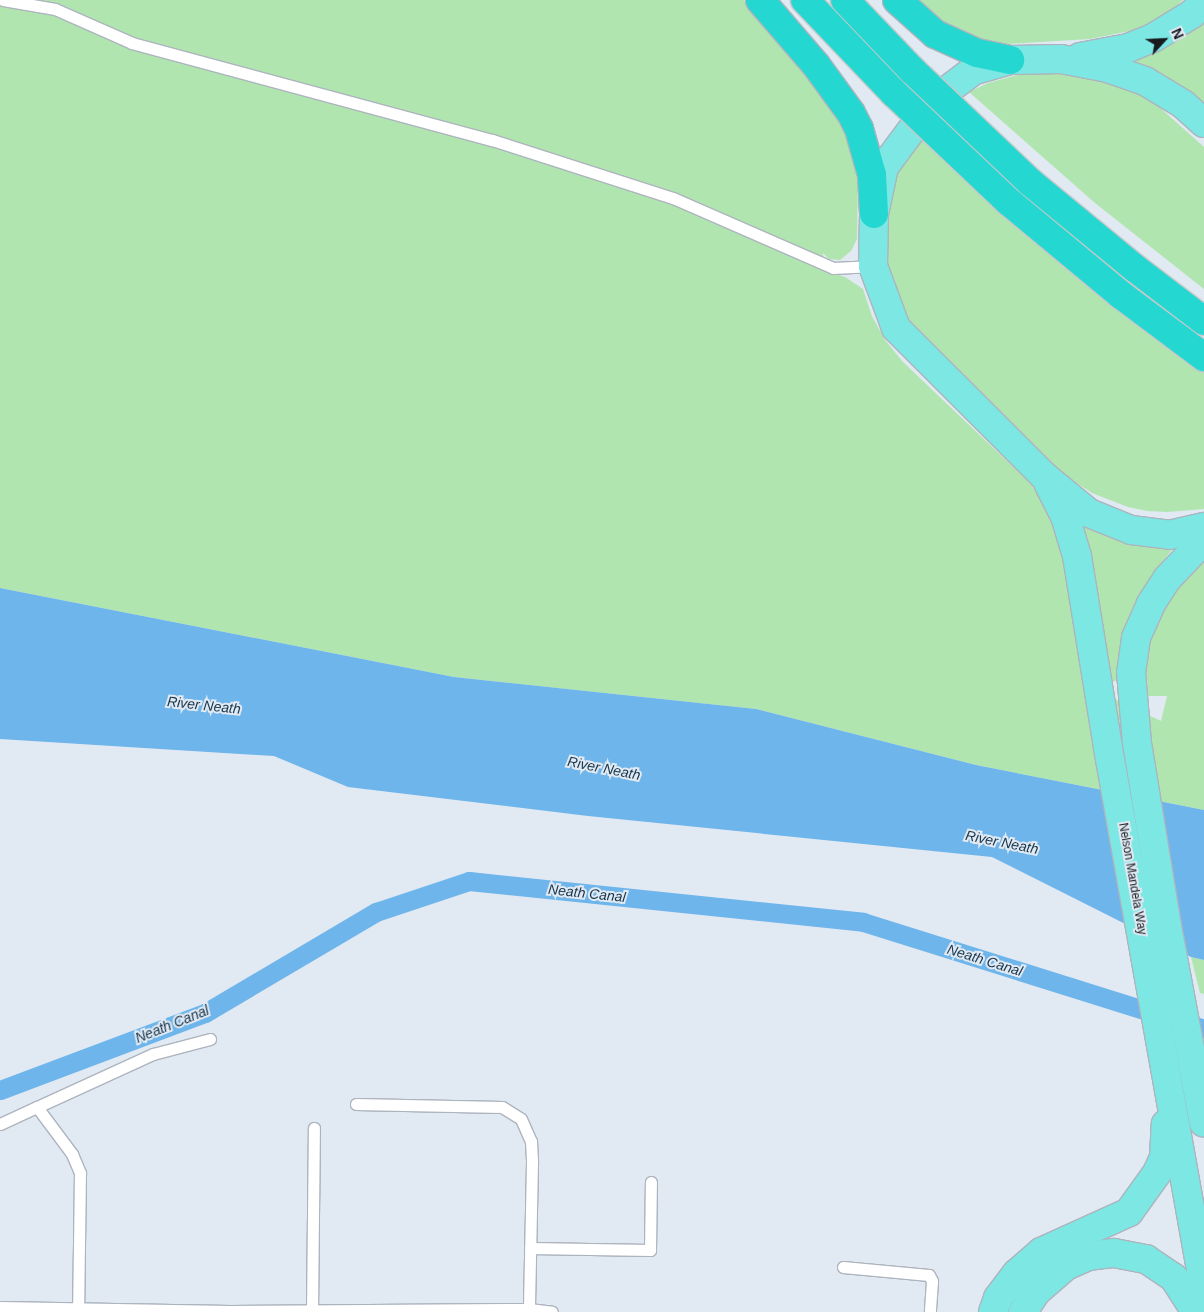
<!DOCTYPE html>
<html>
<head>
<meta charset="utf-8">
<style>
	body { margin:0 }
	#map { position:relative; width:1204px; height:1312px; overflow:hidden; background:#e1e9f3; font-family:Helvetica,sans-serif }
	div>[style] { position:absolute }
	.green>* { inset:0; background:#b1e5b0 }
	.water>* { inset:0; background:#6eb5eb }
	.canal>* { height:19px; margin:-9.5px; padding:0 9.5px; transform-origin:9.5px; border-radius:9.5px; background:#6eb5eb }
	.roads { filter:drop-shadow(1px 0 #adb4be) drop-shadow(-1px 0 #adb4be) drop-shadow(0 1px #adb4be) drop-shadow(0 -1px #adb4be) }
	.lane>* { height:11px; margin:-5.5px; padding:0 5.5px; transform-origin:5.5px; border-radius:5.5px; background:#fff }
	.primary>* { height:28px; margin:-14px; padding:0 14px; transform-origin:14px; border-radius:14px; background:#7ce7e3 }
	.highway>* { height:28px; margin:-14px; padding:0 14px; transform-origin:14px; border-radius:14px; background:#25d7d1 }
	.bridges { filter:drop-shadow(1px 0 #c8c8c9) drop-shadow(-1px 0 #c8c8c9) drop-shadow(0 1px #c8c8c9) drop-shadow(0 -1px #c8c8c9) }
	.highway-bridge>* { height:28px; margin:-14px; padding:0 14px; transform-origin:14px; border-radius:14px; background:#25d7d1 }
	span { translate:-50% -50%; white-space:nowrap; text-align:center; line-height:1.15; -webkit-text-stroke:4px #e1e9f3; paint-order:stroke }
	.street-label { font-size:12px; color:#181a1e }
	.water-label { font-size:14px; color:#16354b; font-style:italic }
	.north { position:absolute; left:1139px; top:15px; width:50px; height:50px; -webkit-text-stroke:4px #e1e9f3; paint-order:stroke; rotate:65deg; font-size:14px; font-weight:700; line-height:20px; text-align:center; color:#181a1e }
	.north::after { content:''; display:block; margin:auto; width:18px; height:22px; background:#181a1e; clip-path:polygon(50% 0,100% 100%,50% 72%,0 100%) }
</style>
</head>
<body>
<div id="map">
	<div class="green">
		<i style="clip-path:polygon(0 0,744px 0,828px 99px,842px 121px,856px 154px,858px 180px,857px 239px,851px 251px,840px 260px,829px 259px,823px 253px,824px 270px,845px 277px,863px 289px,872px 316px,885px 340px,903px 362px,1031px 484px,1049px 508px,1065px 552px,1087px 686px,1161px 721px,1167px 696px,1148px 696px,1145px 645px,1160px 605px,1204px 557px,1204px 810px,976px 765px,756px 709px,454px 677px,0 588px)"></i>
		<i style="clip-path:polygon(915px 0,1183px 0,1169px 13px,1135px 30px,1090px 39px,1007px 44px,979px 40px,950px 27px)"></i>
		<i style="clip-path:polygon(1204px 19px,1204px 113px,1162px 77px,1135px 62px,1134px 59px,1157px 51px)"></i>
		<i style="clip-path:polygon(1069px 71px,1124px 85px,1141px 94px,1157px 105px,1204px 147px,1204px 289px,1095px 203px,969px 92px,988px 83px,1028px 72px)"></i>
		<i style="clip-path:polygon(916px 134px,1016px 225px,1068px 269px,1204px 373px,1204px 509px,1167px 512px,1147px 511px,1128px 507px,1092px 493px,1060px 472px,923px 342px,901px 308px,888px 269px,885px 249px,884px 229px,897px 170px)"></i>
		<i style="clip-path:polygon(1082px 520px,1177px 543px,1150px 578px,1131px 613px,1117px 661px,1119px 680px,1111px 682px,1082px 527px)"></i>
		<i style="clip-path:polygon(1191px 957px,1204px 960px,1204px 994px,1200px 993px)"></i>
	</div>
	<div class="water">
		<i style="clip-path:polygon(0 588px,454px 677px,756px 709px,976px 765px,1204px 810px,1204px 960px,1191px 957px,992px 857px,588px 816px,348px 787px,274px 756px,0 739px)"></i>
	</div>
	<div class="canal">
		<i style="left:0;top:1090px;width:219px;rotate:-20.6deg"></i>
		<i style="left:205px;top:1013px;width:199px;rotate:-30.6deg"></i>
		<i style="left:376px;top:912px;width:98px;rotate:-18.4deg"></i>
		<i style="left:469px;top:881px;width:396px;rotate:5.9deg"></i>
		<i style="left:863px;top:922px;width:357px;rotate:17.4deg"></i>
	</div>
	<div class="roads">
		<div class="lane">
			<i style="left:3px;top:0;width:53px;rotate:9.8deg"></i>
			<i style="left:55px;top:9px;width:84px;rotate:23.8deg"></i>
			<i style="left:132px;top:43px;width:373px;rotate:15.1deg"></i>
			<i style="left:492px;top:140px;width:190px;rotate:17.8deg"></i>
			<i style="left:673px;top:198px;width:175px;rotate:23.6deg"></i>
			<i style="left:833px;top:268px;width:40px;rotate:-2.9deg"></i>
			<i style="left:356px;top:1104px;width:146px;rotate:1.2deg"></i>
			<i style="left:502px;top:1107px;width:22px;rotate:32deg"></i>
			<i style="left:521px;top:1119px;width:24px;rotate:66deg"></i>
			<i style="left:531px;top:1141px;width:22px;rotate:87deg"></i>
			<i style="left:532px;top:1163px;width:146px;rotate:91.2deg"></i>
			<i style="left:37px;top:1107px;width:128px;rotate:-24.6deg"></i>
			<i style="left:153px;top:1054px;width:59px;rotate:-14.7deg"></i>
			<i style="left:0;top:1124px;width:41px;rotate:-24.7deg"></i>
			<i style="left:37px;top:1107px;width:59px;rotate:53.3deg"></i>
			<i style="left:72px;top:1154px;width:21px;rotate:67deg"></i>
			<i style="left:80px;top:1173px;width:135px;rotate:90.8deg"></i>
			<i style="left:530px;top:1248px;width:120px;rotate:1deg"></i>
			<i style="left:650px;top:1250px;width:68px;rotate:-89.2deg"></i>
			<i style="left:843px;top:1267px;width:86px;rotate:5.3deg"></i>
			<i style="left:929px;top:1275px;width:7px;rotate:63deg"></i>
			<i style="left:932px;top:1281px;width:31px;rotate:94deg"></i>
			<i style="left:0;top:1307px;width:230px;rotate:1deg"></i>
			<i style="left:230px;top:1311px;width:299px;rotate:-0.4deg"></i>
			<i style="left:529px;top:1309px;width:23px;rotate:7deg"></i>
			<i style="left:312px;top:1311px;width:183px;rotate:-89.4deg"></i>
		</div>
		<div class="primary">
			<i style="left:1080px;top:57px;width:49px;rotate:-10.6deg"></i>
			<i style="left:1128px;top:48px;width:27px;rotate:-22deg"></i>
			<i style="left:1153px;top:38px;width:46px;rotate:-31.6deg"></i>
			<i style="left:1192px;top:14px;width:17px;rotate:-45deg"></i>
			<i style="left:1204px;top:123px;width:28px;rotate:-138deg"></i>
			<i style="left:1183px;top:104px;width:44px;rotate:-148.8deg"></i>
			<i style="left:1145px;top:81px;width:39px;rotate:-161deg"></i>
			<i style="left:1108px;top:68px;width:48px;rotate:-169.2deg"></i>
			<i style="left:1061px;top:59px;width:51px;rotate:178.9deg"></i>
			<i style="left:1010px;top:60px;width:37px;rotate:164deg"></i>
			<i style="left:974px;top:70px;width:51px;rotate:142.9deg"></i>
			<i style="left:933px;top:101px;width:82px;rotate:126.6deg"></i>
			<i style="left:884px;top:167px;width:48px;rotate:102deg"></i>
			<i style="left:874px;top:214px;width:52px;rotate:91.1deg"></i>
			<i style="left:873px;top:266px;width:66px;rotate:69.6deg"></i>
			<i style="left:896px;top:328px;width:209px;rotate:45deg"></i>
			<i style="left:1044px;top:476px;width:58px;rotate:39.4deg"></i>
			<i style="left:1089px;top:513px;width:45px;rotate:22deg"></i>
			<i style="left:1131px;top:530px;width:38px;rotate:7deg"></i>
			<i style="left:1169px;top:535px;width:36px;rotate:-13deg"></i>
			<i style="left:1049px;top:485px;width:35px;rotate:63deg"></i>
			<i style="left:1065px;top:516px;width:42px;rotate:73.3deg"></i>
			<i style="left:1077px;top:556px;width:194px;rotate:80.8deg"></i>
			<i style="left:1108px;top:748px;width:547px;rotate:79.9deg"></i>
			<i style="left:1204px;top:540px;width:54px;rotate:133.5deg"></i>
			<i style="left:1167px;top:579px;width:30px;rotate:123deg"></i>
			<i style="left:1151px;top:604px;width:37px;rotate:114deg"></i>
			<i style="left:1136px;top:638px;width:34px;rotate:98deg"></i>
			<i style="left:1131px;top:672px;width:71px;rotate:85.2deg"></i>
			<i style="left:1137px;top:743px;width:185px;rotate:80.7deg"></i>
			<i style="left:1167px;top:926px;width:200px;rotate:79.4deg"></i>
			<i style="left:993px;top:1312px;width:15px;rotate:-70deg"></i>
			<i style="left:998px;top:1298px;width:31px;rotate:-53deg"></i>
			<i style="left:1017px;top:1273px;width:32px;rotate:-41deg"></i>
			<i style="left:1041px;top:1252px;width:97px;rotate:-24.4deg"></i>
			<i style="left:1129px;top:1212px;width:48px;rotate:-54.3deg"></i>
			<i style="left:1157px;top:1173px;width:17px;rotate:-66deg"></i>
			<i style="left:1164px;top:1157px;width:33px;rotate:-87deg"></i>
			<i style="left:1023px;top:1312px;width:24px;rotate:-57deg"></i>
			<i style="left:1036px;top:1292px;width:40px;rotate:-41deg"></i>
			<i style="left:1066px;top:1266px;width:24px;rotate:-24deg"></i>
			<i style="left:1088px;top:1256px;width:26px;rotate:-7deg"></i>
			<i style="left:1114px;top:1253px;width:33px;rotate:11deg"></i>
			<i style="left:1146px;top:1259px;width:34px;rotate:34deg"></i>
			<i style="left:1174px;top:1278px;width:40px;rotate:57.1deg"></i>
		</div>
		<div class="highway">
			<i style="left:760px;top:0;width:86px;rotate:49.3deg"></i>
			<i style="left:816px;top:65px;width:59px;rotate:53.9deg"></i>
			<i style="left:851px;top:113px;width:18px;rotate:63deg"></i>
			<i style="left:859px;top:129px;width:48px;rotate:74.2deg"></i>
			<i style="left:872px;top:175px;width:39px;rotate:87deg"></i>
			<i style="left:897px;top:0;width:51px;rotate:41.8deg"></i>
			<i style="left:935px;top:34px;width:46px;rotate:24.3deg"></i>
			<i style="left:977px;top:53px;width:34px;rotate:12deg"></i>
		</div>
	</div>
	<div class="bridges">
		<div class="highway-bridge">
			<i style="left:805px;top:0;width:129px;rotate:46.3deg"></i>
			<i style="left:894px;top:93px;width:158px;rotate:43.5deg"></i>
			<i style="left:1009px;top:202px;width:146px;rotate:39.7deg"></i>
			<i style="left:1121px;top:295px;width:104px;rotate:36.8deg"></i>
			<i style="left:845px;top:0;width:97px;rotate:46.3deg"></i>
			<i style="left:912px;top:70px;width:163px;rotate:43.5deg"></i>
			<i style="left:1030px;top:182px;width:137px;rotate:39.4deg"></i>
			<i style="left:1136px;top:269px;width:86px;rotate:37.4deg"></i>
		</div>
	</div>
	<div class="street-label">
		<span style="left:1132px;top:879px;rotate:80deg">Nelson Mandela Way</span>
	</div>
	<div class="water-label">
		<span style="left:204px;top:705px;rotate:6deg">River Neath</span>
		<span style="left:604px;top:768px;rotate:11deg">River Neath</span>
		<span style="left:1002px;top:842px;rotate:11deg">River Neath</span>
		<span style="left:587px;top:893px;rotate:6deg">Neath Canal</span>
		<span style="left:985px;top:960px;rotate:17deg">Neath Canal</span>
		<span style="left:172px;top:1024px;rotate:-22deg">Neath Canal</span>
	</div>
	<div class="north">N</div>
</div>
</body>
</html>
